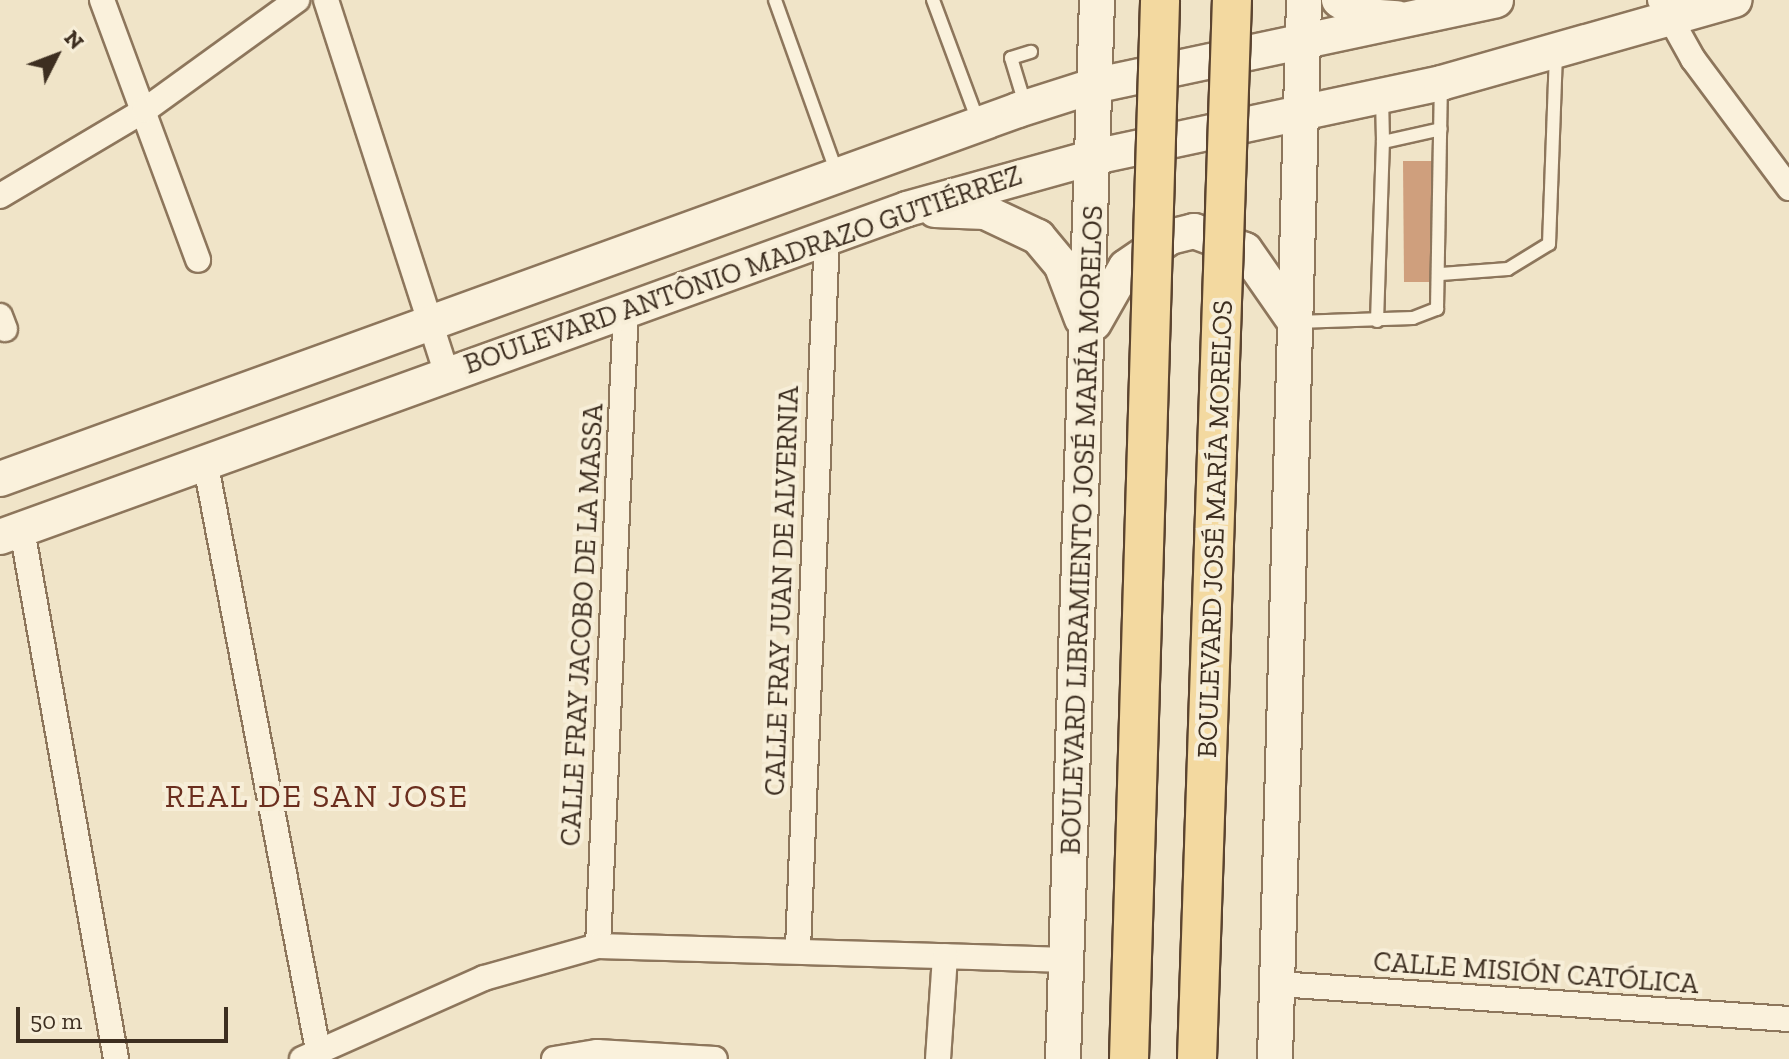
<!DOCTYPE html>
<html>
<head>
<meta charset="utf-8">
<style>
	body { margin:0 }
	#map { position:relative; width:1789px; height:1059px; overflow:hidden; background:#f0e4c8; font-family:"Zilla Slab",serif }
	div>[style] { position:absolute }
	.building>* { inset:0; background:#cf9f7d }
	.roads { filter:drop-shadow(2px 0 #8d765c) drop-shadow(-2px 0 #8d765c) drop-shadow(0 2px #8d765c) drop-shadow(0 -2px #8d765c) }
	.lane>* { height:12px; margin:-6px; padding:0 6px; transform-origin:6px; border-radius:6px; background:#faf1dc }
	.street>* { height:24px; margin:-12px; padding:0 12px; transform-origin:12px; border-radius:12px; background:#faf1dc }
	.secondary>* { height:34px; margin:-17px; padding:0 17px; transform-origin:17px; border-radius:17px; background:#faf1dc }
	.bridges { filter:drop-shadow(2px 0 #5b4430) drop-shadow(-2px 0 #5b4430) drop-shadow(0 2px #5b4430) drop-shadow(0 -2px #5b4430) }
	.primary-bridge>* { height:38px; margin:-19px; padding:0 19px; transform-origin:19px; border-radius:19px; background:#f3d9a0 }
	span { translate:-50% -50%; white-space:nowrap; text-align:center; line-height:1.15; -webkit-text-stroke:8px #f7eed8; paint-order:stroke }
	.street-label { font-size:28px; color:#3d2e20 }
	.quarter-label { font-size:32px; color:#6b2e1e; letter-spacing:2px }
	.north { position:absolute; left:16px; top:16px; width:80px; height:80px; -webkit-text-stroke:6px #f7eed8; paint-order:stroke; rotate:48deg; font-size:22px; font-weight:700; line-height:32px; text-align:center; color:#3d2e20 }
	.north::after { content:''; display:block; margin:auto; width:28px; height:36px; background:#3d2e20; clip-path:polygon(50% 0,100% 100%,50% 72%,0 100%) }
	.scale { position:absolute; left:16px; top:1007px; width:212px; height:36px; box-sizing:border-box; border:4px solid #3d2e20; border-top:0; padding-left:10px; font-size:24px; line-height:28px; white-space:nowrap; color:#3d2e20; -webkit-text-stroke:6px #f7eed8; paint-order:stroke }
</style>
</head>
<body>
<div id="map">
	<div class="building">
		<i style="clip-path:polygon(1403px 161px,1437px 161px,1438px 282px,1404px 282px)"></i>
	</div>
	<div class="roads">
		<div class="lane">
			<i style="left:775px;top:0;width:184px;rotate:70.3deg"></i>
			<i style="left:933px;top:0;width:129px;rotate:69.6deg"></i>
			<i style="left:1382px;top:97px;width:45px;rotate:88.7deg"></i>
			<i style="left:1025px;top:104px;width:48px;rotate:-106.9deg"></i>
			<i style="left:1011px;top:58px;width:21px;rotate:-17deg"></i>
			<i style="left:1441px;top:274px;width:67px;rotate:-4.3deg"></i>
			<i style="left:1508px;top:269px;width:48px;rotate:-31.4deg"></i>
			<i style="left:1549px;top:244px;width:190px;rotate:-87.9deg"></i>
			<i style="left:1377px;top:321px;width:179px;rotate:-88.1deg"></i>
			<i style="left:1383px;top:142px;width:59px;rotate:-12.6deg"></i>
			<i style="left:1297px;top:322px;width:116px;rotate:-2deg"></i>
			<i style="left:1413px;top:318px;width:26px;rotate:-21deg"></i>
			<i style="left:1437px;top:309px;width:222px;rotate:-89deg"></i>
		</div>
		<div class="street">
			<i style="left:102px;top:0;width:277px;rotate:69.7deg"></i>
			<i style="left:326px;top:0;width:390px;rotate:72.1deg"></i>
			<i style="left:1660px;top:0;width:68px;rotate:60.8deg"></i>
			<i style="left:1693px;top:59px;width:161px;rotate:53.3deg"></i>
			<i style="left:0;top:196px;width:169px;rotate:-30.7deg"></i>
			<i style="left:145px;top:110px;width:188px;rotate:-35.9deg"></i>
			<i style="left:0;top:316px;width:14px;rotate:69deg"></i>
			<i style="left:205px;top:461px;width:600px;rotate:79.14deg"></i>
			<i style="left:22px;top:530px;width:537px;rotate:79.92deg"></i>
			<i style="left:598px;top:946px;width:640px;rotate:-87.49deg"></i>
			<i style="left:798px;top:948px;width:713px;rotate:-87.67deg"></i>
			<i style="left:1278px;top:984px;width:512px;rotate:3.92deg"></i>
			<i style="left:302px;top:1059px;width:199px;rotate:-24deg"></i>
			<i style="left:484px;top:978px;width:118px;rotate:-15.7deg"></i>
			<i style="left:598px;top:946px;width:469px;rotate:1.7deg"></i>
			<i style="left:554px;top:1059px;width:44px;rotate:-9.2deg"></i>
			<i style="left:597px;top:1052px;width:118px;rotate:3.4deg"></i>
			<i style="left:938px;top:1059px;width:103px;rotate:-86.1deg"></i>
		</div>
		<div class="secondary">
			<i style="left:1339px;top:0;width:31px;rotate:32deg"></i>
			<i style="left:1365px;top:16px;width:32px;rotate:4deg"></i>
			<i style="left:935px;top:210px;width:50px;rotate:2.3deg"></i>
			<i style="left:985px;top:212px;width:59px;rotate:25.3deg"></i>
			<i style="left:1038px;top:237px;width:35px;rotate:50deg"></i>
			<i style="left:1061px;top:264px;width:59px;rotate:69.1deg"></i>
			<i style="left:1094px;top:323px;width:64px;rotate:-60.3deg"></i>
			<i style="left:1126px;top:267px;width:53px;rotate:-34.3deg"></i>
			<i style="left:1170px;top:237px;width:25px;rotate:-14deg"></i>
			<i style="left:1194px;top:231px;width:54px;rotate:20.4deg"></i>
			<i style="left:1245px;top:250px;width:84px;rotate:55.2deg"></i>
			<i style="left:0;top:479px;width:1083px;rotate:-19.92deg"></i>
			<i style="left:1018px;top:110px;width:79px;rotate:-17.7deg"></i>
			<i style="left:1093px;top:86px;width:412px;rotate:-12deg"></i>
			<i style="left:0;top:537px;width:964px;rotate:-19.88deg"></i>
			<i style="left:907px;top:209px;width:194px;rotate:-15.5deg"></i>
			<i style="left:1094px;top:157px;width:355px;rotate:-12deg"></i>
			<i style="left:1441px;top:83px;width:305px;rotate:-15.8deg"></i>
			<i style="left:1063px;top:1059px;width:1060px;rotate:-88.16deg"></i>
			<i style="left:1275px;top:1059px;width:1059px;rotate:-88.43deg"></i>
		</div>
	</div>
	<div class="bridges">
		<div class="primary-bridge">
			<i style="left:1129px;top:1059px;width:1059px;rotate:-88.32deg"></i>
			<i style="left:1197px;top:1059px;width:1060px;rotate:-88.11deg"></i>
		</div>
	</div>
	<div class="street-label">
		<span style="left:743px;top:270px;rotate:-19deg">BOULEVARD ANTÔNIO MADRAZO GUTIÉRREZ</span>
		<span style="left:1215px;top:529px;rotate:-88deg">BOULEVARD JOSÉ MARÍA MORELOS</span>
		<span style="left:1082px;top:530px;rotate:-88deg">BOULEVARD LIBRAMIENTO JOSÉ MARÍA MORELOS</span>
		<span style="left:782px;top:591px;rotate:-88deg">CALLE FRAY JUAN DE ALVERNIA</span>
		<span style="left:582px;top:625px;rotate:-87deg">CALLE FRAY JACOBO DE LA MASSA</span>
		<span style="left:1536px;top:973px;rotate:4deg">CALLE MISIÓN CATÓLICA</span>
	</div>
	<div class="quarter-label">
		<span style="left:317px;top:796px">REAL DE SAN JOSE</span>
	</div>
	<div class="north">N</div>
	<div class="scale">50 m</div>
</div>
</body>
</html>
